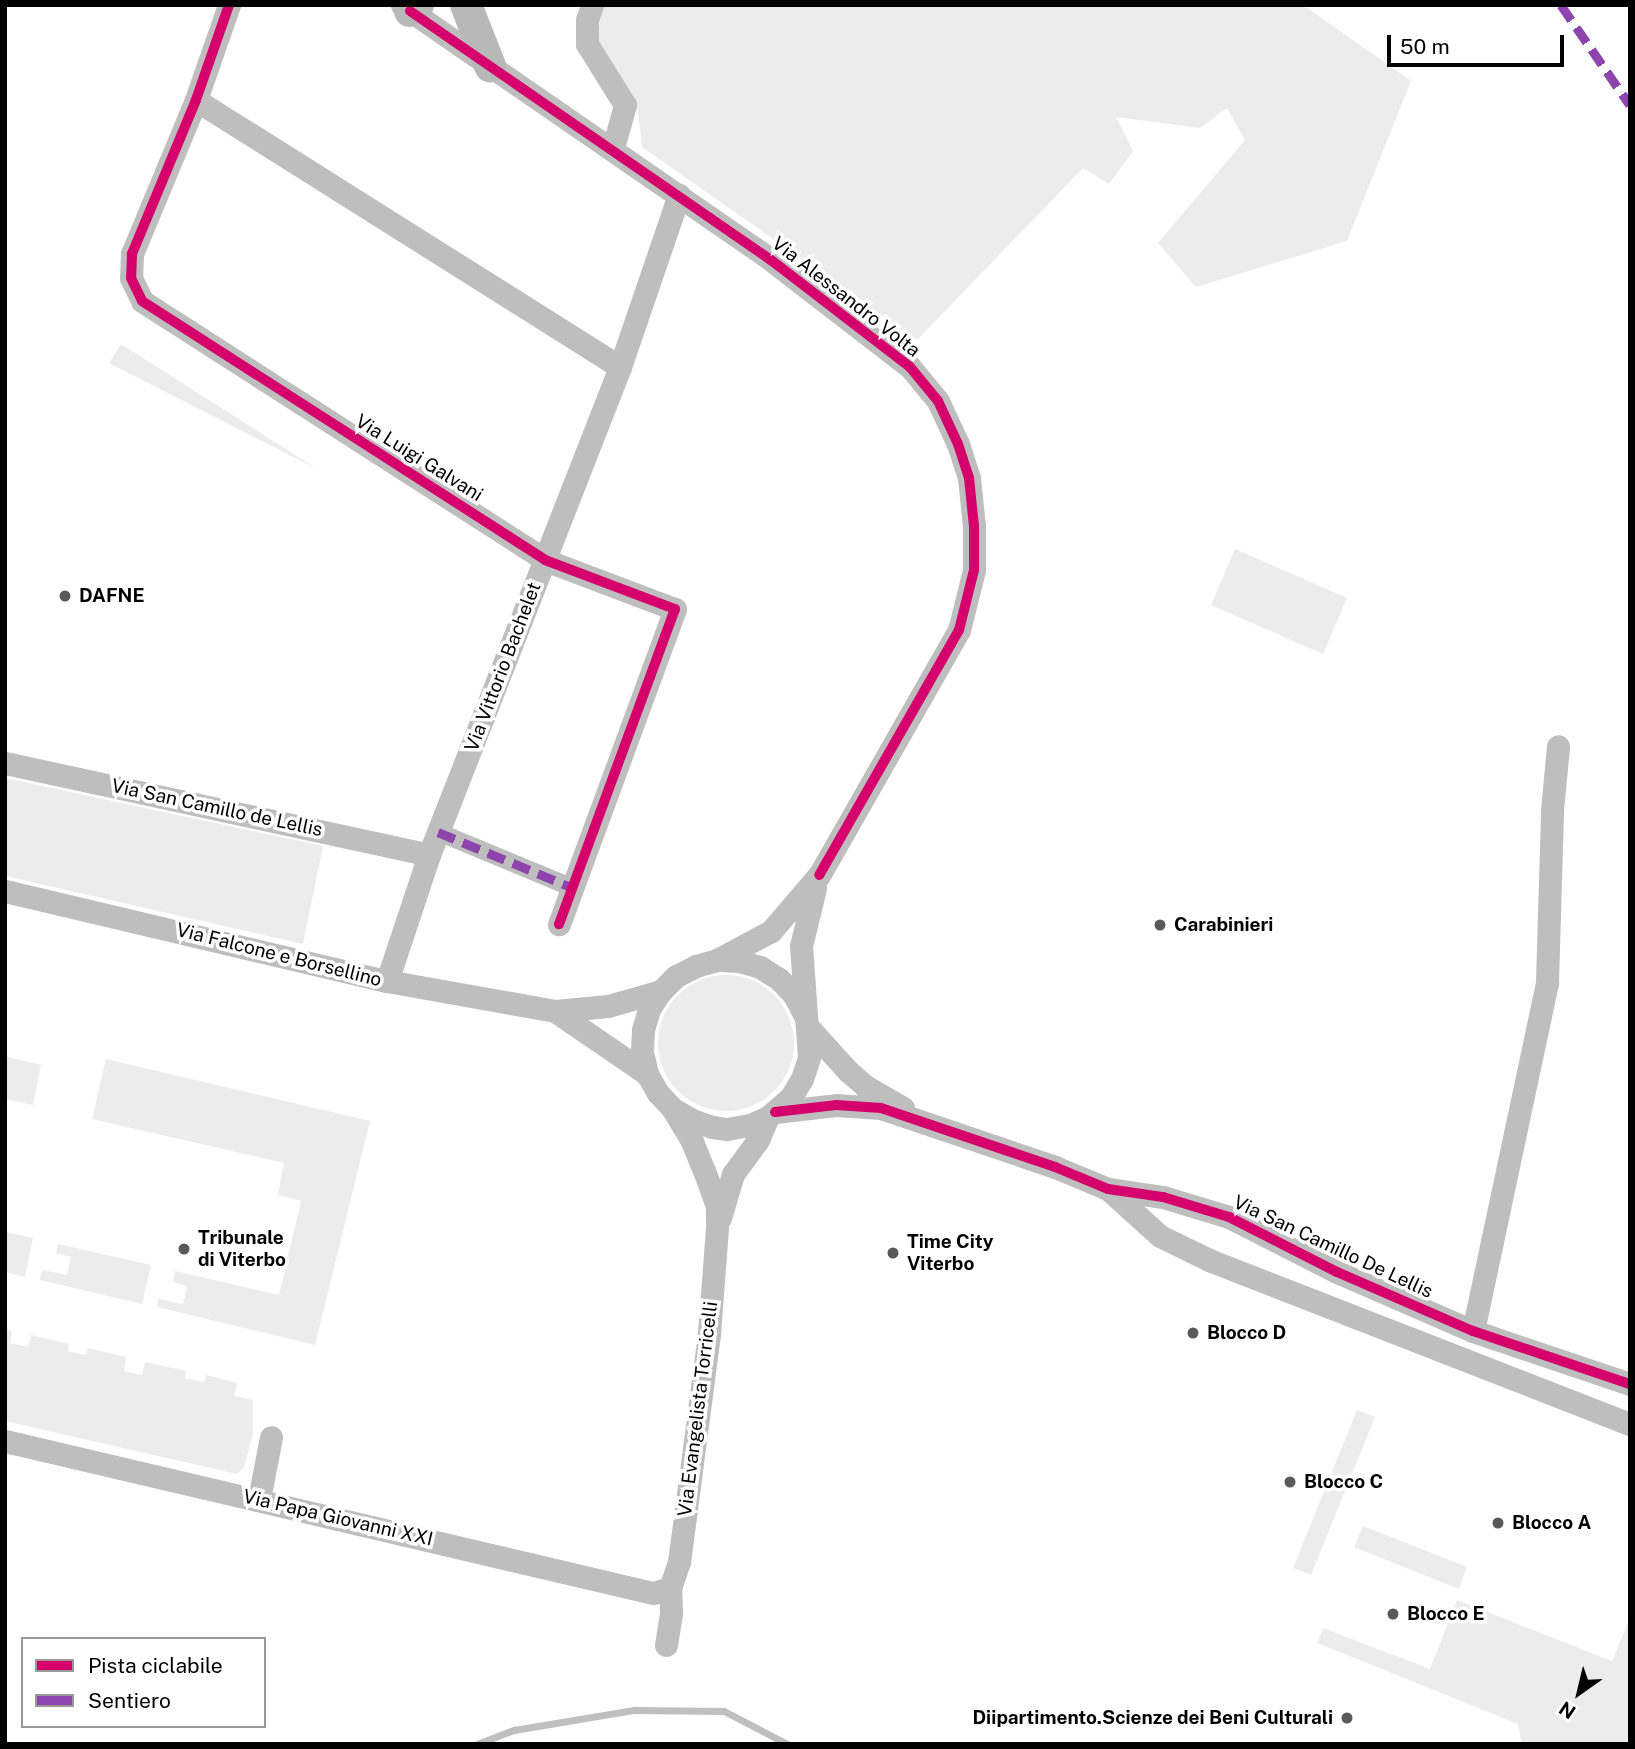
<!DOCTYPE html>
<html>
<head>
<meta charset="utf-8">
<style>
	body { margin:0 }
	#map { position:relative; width:1635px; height:1749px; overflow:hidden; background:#fff; font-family:"Public Sans",sans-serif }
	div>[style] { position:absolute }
	.green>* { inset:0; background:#ececec }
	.round { border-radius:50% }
	.stream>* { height:7px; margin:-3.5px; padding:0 3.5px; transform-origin:3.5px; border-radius:3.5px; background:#bfbfbf }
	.pedestrian>* { height:18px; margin:-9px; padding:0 9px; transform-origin:9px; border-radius:9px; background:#bebebe }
	.minor>* { height:23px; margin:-11.5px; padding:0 11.5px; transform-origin:11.5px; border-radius:11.5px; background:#bebebe }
	.secondary>* { height:32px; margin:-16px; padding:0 16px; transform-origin:16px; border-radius:16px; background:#b8b8b8 }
	.quiet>* { height:9px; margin-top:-4.5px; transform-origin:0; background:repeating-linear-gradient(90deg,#8e44ad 0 18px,transparent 0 27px) }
	.cycleway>* { height:10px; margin:-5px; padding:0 5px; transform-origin:5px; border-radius:5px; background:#d6006c }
	.dots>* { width:19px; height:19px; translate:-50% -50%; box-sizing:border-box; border:4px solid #fff; border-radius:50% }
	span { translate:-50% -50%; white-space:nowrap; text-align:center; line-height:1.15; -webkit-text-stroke:7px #fff; paint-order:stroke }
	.street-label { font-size:19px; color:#000 }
	.poi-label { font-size:19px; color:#000; font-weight:700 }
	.left { translate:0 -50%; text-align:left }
	.right { translate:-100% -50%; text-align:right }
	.frame { position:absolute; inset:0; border:7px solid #000; pointer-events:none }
	.legend { position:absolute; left:21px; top:1637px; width:245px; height:91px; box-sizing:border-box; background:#fff; border:2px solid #999; margin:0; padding:9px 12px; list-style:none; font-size:21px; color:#000 }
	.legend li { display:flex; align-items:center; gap:14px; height:35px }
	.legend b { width:35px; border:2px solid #999 }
	.north { position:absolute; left:1544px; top:1658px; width:70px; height:70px; -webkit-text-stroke:5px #fff; paint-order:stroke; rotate:214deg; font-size:19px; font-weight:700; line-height:28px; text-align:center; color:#000 }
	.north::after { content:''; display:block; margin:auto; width:24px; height:32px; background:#000; clip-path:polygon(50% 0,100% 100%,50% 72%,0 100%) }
	.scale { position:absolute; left:1387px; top:35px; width:177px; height:32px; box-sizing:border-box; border:4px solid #000; border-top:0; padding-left:9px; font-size:21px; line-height:24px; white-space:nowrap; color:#000; -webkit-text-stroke:5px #fff; paint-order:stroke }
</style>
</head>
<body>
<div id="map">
	<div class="green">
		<i style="clip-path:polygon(603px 5px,1303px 5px,1411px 81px,1347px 241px,1196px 287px,1158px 243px,1245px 140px,1227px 108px,1200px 128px,1116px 117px,1133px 151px,1109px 184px,1083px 168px,917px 340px,642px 147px,637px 103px,597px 40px)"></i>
		<i style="clip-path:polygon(121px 344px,317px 469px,109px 363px)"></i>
		<i style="clip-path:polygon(1235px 549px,1347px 598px,1323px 654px,1211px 605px)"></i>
		<i style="clip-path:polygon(5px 778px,323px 846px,303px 944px,5px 876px)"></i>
		<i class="round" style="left:658px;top:975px;width:136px;height:136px"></i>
		<i style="clip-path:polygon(5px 1056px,41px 1065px,33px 1105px,5px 1099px)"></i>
		<i style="clip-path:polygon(106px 1059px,370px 1121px,315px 1345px,157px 1307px,158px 1299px,183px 1304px,187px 1286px,173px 1282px,175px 1271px,279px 1295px,301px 1201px,278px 1195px,284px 1163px,92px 1119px)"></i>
		<i style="clip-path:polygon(5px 1232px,33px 1238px,25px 1277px,5px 1272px)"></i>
		<i style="clip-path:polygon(58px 1244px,151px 1265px,142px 1304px,40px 1280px,42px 1270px,67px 1275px,71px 1257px,56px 1253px)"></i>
		<i style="clip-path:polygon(5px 1329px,12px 1331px,10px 1343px,28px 1347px,31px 1335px,69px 1344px,68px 1351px,86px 1355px,88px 1348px,126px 1357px,124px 1371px,142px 1375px,145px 1362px,186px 1371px,185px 1378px,204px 1382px,206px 1375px,237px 1383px,234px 1396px,253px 1400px,253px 1433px,244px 1468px,237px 1474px,5px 1421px)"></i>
		<i style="clip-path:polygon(1357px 1410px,1375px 1417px,1311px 1575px,1293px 1568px)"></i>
		<i style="clip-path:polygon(1363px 1526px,1467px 1567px,1459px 1589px,1354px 1547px)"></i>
		<i style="clip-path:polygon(1457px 1600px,1612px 1661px,1630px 1618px,1630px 1744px,1522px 1744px,1518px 1724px,1317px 1643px,1323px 1628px,1430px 1669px)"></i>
	</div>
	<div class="stream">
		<i style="left:477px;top:1744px;width:40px;rotate:-21deg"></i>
		<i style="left:514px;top:1730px;width:122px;rotate:-9.5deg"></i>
		<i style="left:634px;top:1710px;width:90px;rotate:0.6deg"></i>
		<i style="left:724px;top:1711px;width:71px;rotate:27.6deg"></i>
	</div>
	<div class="pedestrian">
		<i style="left:438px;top:832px;width:144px;rotate:22.5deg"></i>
	</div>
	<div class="minor">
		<i style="left:229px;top:5px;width:101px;rotate:109.2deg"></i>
		<i style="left:196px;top:100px;width:167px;rotate:112.6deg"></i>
		<i style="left:132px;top:254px;width:24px;rotate:92deg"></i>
		<i style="left:131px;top:278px;width:25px;rotate:64deg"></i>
		<i style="left:142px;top:301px;width:479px;rotate:32.7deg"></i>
		<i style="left:545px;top:560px;width:139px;rotate:20.7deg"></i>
		<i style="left:675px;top:609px;width:336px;rotate:110.2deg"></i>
		<i style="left:402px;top:5px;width:449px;rotate:34.6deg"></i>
		<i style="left:771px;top:260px;width:175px;rotate:37.6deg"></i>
		<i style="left:910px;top:367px;width:44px;rotate:50.5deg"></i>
		<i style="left:938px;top:401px;width:47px;rotate:65.1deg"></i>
		<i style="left:958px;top:444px;width:36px;rotate:72deg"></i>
		<i style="left:969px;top:478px;width:48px;rotate:84.1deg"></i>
		<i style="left:974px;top:526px;width:44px;rotate:90deg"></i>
		<i style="left:974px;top:570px;width:62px;rotate:104deg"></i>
		<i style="left:959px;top:630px;width:282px;rotate:119.7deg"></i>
		<i style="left:819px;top:875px;width:74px;rotate:130.6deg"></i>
		<i style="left:771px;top:931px;width:61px;rotate:151.8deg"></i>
		<i style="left:592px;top:5px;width:16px;rotate:108deg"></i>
		<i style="left:587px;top:20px;width:24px;rotate:90deg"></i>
		<i style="left:587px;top:44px;width:72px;rotate:58.1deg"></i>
		<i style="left:625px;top:105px;width:45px;rotate:105.6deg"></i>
		<i style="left:196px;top:100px;width:501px;rotate:32.2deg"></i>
		<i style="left:5px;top:763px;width:434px;rotate:12.2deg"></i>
		<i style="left:5px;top:891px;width:392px;rotate:13.3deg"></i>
		<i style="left:387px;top:981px;width:171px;rotate:10.1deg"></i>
		<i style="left:555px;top:1011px;width:53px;rotate:-5.4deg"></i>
		<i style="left:608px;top:1006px;width:55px;rotate:-15.8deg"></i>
		<i style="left:387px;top:981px;width:133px;rotate:-71.6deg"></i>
		<i style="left:429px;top:855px;width:524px;rotate:-68.62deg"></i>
		<i style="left:620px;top:367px;width:182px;rotate:-71.1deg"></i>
		<i style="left:555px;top:1011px;width:112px;rotate:34.4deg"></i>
		<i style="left:804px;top:1014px;width:21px;rotate:-118deg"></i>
		<i style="left:794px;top:995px;width:22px;rotate:-133deg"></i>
		<i style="left:779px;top:979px;width:22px;rotate:-148deg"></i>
		<i style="left:760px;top:967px;width:22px;rotate:-164deg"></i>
		<i style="left:739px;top:961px;width:22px;rotate:-177deg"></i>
		<i style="left:717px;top:960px;width:22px;rotate:164deg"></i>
		<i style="left:696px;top:966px;width:22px;rotate:153deg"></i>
		<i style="left:676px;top:976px;width:21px;rotate:135deg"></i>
		<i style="left:661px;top:991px;width:22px;rotate:124deg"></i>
		<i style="left:649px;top:1009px;width:22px;rotate:106deg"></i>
		<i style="left:643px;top:1030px;width:22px;rotate:93deg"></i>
		<i style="left:642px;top:1052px;width:23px;rotate:77deg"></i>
		<i style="left:647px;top:1074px;width:22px;rotate:60deg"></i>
		<i style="left:658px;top:1093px;width:22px;rotate:47deg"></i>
		<i style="left:673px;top:1109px;width:22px;rotate:30deg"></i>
		<i style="left:692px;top:1120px;width:21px;rotate:19deg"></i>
		<i style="left:712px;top:1127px;width:15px;rotate:8deg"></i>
		<i style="left:727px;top:1129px;width:23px;rotate:-10deg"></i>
		<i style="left:750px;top:1125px;width:20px;rotate:-24deg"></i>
		<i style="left:768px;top:1117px;width:30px;rotate:-41deg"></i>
		<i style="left:791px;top:1097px;width:21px;rotate:-59deg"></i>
		<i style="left:802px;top:1079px;width:23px;rotate:-72deg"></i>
		<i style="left:809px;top:1057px;width:111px;rotate:-94.1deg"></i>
		<i style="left:801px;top:946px;width:60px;rotate:-76.4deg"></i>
		<i style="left:808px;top:1027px;width:59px;rotate:47.7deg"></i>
		<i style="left:848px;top:1071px;width:23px;rotate:41deg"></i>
		<i style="left:865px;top:1086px;width:44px;rotate:30.1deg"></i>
		<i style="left:775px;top:1112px;width:61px;rotate:-6.5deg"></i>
		<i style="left:836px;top:1105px;width:45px;rotate:3.8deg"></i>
		<i style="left:881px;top:1108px;width:184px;rotate:18.7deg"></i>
		<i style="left:1055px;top:1167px;width:57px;rotate:22.5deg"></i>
		<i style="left:1108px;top:1189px;width:56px;rotate:8.3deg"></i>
		<i style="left:1163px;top:1197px;width:69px;rotate:16.9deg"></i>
		<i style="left:1229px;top:1217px;width:121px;rotate:27deg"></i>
		<i style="left:1337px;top:1272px;width:148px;rotate:23.5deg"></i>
		<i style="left:1473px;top:1331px;width:166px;rotate:18.7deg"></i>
		<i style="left:1108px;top:1189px;width:70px;rotate:42.1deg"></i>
		<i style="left:1160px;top:1236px;width:55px;rotate:26.1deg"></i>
		<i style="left:1209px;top:1260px;width:452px;rotate:21.3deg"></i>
		<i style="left:720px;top:1218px;width:46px;rotate:-73.5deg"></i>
		<i style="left:733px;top:1174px;width:42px;rotate:-53.7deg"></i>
		<i style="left:758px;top:1140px;width:25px;rotate:-67deg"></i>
		<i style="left:1473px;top:1331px;width:357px;rotate:-78deg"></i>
		<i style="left:1547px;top:982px;width:172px;rotate:-88.3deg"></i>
		<i style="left:1552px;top:810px;width:64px;rotate:-84.6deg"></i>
		<i style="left:5px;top:1441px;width:666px;rotate:13.2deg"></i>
		<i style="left:653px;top:1593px;width:18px;rotate:-16deg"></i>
		<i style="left:259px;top:1499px;width:63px;rotate:-79deg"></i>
		<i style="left:670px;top:1588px;width:28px;rotate:-71deg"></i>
		<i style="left:679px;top:1562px;width:230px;rotate:-82.5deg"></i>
		<i style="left:709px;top:1334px;width:106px;rotate:-85.7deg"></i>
		<i style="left:717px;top:1228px;width:22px;rotate:-90deg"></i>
		<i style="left:717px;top:1206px;width:37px;rotate:-110deg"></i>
		<i style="left:704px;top:1171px;width:32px;rotate:-112deg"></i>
		<i style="left:692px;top:1141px;width:35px;rotate:-121deg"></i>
		<i style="left:666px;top:1645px;width:33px;rotate:-81deg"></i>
		<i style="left:671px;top:1612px;width:24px;rotate:-92deg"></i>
	</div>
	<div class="secondary">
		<i style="left:466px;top:5px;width:66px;rotate:68.5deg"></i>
		<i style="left:410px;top:11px;width:10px;rotate:-37deg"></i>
	</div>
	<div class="quiet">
		<i style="left:1561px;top:5px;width:121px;rotate:55.4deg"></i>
		<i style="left:438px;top:832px;width:144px;rotate:22.5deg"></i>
	</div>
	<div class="cycleway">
		<i style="left:229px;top:5px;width:101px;rotate:109.2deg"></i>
		<i style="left:196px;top:100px;width:167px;rotate:112.6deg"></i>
		<i style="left:132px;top:254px;width:24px;rotate:92deg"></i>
		<i style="left:131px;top:278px;width:25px;rotate:64deg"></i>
		<i style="left:142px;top:301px;width:479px;rotate:32.7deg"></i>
		<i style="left:545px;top:560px;width:139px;rotate:20.7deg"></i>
		<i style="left:675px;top:609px;width:336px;rotate:110.2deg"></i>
		<i style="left:410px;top:11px;width:439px;rotate:34.6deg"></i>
		<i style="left:771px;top:260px;width:175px;rotate:37.6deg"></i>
		<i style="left:910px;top:367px;width:44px;rotate:50.5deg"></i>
		<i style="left:938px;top:401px;width:47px;rotate:65.1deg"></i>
		<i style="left:958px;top:444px;width:36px;rotate:72deg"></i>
		<i style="left:969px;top:478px;width:48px;rotate:84.1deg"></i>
		<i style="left:974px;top:526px;width:44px;rotate:90deg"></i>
		<i style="left:974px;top:570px;width:62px;rotate:104deg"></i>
		<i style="left:959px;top:630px;width:282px;rotate:119.7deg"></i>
		<i style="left:775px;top:1112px;width:61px;rotate:-6.5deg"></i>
		<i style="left:836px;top:1105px;width:45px;rotate:3.8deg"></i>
		<i style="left:881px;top:1108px;width:184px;rotate:18.7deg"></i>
		<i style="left:1055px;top:1167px;width:57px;rotate:22.5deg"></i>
		<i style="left:1108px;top:1189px;width:56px;rotate:8.3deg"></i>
		<i style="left:1163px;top:1197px;width:69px;rotate:16.9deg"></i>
		<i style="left:1229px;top:1217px;width:121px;rotate:27deg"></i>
		<i style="left:1337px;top:1272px;width:148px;rotate:23.5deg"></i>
		<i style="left:1473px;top:1331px;width:166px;rotate:18.7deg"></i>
	</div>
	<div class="dots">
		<i style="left:65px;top:596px;background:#595959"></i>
		<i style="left:1160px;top:925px;background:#595959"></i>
		<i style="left:184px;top:1249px;background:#595959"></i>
		<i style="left:893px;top:1253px;background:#595959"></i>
		<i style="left:1193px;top:1333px;background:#595959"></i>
		<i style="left:1290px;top:1482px;background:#595959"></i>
		<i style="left:1498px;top:1523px;background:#595959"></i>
		<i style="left:1393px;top:1614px;background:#595959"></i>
		<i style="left:1347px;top:1718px;background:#595959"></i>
	</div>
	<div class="street-label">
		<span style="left:846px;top:297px;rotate:38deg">Via Alessandro Volta</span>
		<span style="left:419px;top:458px;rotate:32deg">Via Luigi Galvani</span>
		<span style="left:503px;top:667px;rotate:-69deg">Via Vittorio Bachelet</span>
		<span style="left:217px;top:808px;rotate:12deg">Via San Camillo de Lellis</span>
		<span style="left:279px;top:955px;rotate:14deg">Via Falcone e Borsellino</span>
		<span style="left:1333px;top:1247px;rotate:25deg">Via San Camillo De Lellis</span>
		<span style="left:698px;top:1409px;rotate:-83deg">Via Evangelista Torricelli</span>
		<span style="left:338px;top:1518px;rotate:13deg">Via Papa Giovanni XXI</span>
	</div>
	<div class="poi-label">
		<span class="left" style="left:79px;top:596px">DAFNE</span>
		<span class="left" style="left:1174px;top:925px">Carabinieri</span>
		<span class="left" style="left:198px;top:1249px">Tribunale<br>di Viterbo</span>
		<span class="left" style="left:907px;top:1253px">Time City<br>Viterbo</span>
		<span class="left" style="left:1207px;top:1333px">Blocco D</span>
		<span class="left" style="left:1304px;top:1482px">Blocco C</span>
		<span class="left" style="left:1512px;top:1523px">Blocco A</span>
		<span class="left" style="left:1407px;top:1614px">Blocco E</span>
		<span class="right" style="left:1333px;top:1718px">Diipartimento.Scienze dei Beni Culturali</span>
	</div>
	<div class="frame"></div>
	<ul class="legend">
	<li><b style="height:9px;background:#d6006c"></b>Pista ciclabile</li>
	<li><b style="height:9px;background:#8e44ad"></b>Sentiero</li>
	</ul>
	<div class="north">N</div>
	<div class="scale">50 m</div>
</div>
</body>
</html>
